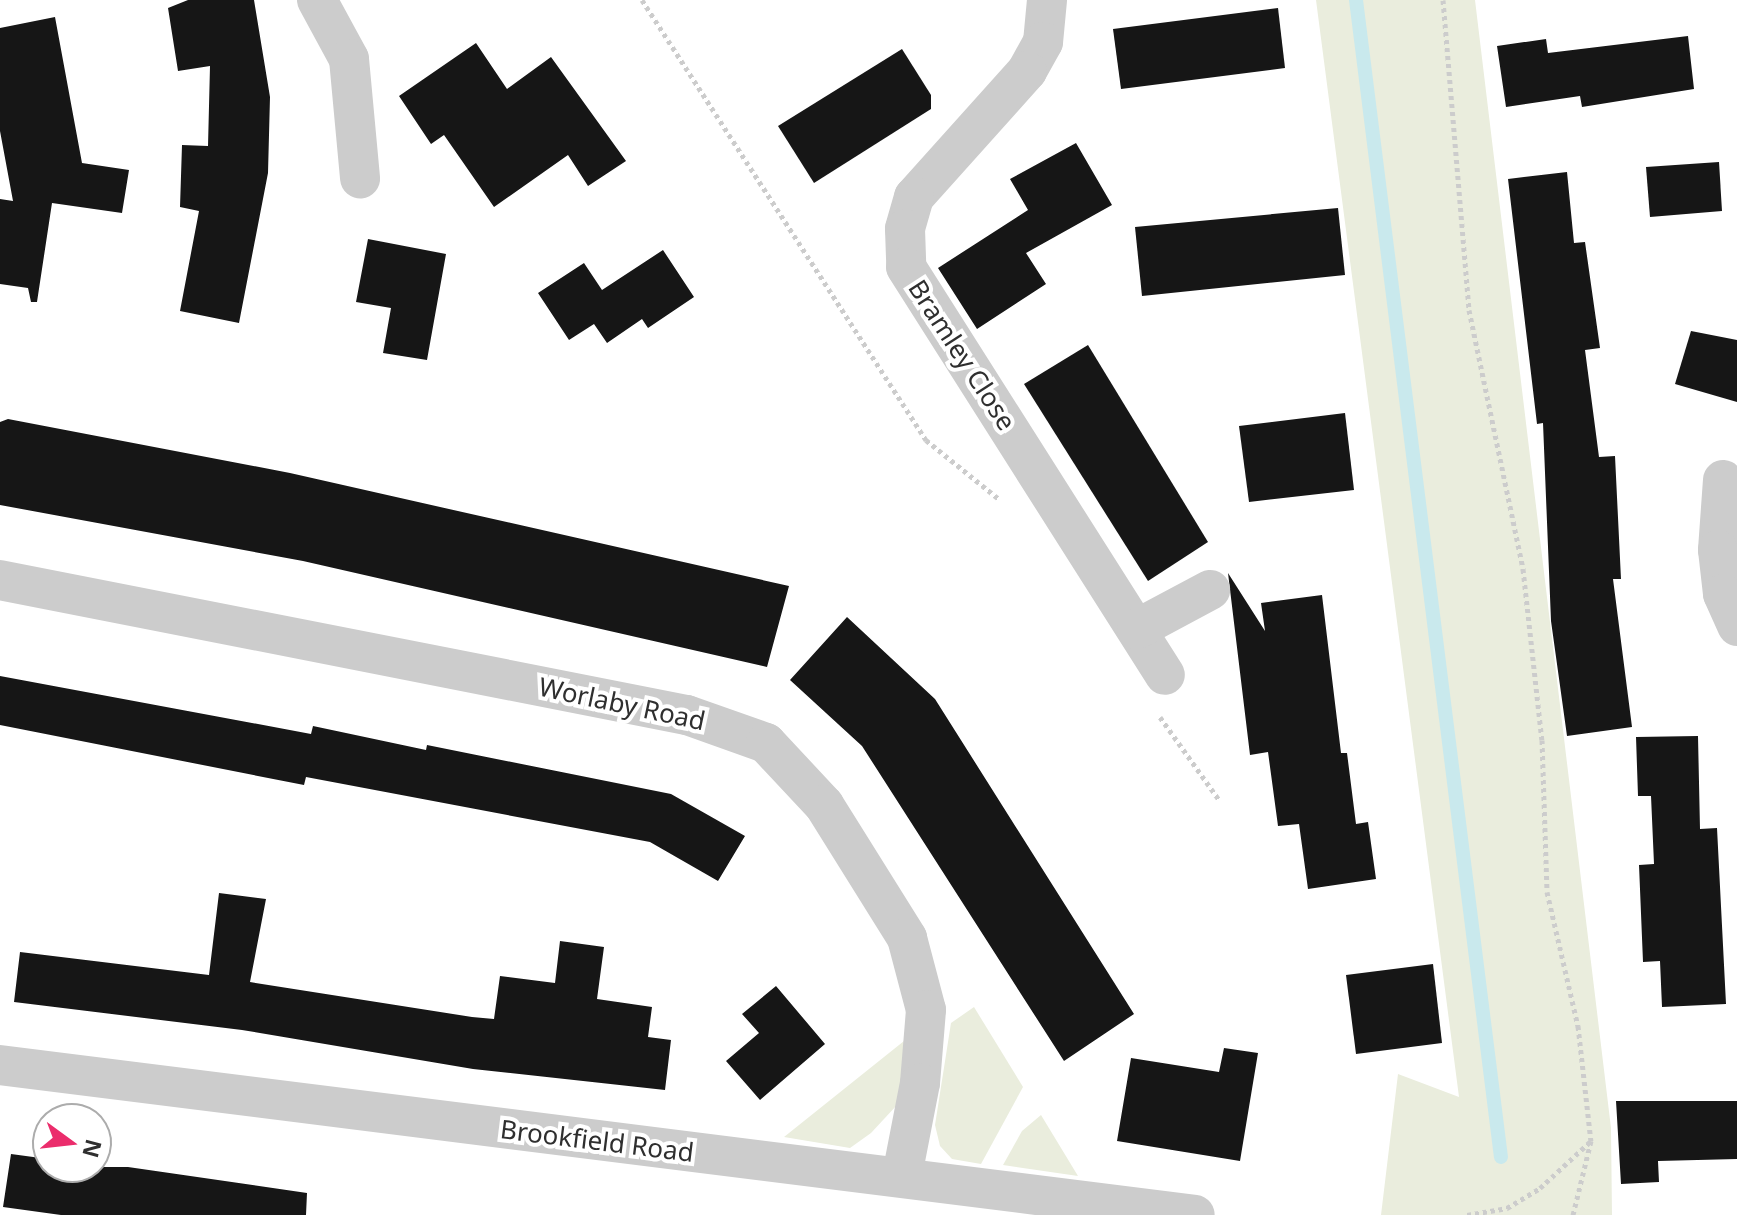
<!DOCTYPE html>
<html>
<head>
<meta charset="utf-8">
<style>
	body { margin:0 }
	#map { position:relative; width:1737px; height:1215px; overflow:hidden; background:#fff; font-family:"Noto Sans",sans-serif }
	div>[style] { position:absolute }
	.green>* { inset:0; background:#eaeddd }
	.stream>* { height:14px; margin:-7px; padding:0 7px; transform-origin:7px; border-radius:7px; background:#c9e9ed }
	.building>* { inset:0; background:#161616 }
	.path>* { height:5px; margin-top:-2.5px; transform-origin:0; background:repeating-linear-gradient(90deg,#ccc 0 4px,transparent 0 8px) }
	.minor>* { height:40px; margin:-20px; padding:0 20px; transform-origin:20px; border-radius:20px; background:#ccc }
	span { translate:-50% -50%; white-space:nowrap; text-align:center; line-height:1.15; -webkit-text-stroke:8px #fff; paint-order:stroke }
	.street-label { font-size:26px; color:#2f2f2f }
	.north { position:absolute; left:32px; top:1103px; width:80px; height:80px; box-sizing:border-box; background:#fff; border:2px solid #acacac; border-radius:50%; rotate:105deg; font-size:22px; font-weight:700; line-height:32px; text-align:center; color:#2f2f2f }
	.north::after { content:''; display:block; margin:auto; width:28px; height:36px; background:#eb2d6c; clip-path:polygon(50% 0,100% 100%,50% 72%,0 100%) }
</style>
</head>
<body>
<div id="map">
	<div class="green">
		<i style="clip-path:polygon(1316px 0,1475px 0,1611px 1128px,1612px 1215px,1381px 1215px,1398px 1074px,1459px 1097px)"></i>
		<i style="clip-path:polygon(974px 1007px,1023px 1087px,981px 1164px,952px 1159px,940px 1146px,935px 1125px,951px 1023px)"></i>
		<i style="clip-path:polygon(914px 1033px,897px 1105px,871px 1133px,850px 1148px,784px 1137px)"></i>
		<i style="clip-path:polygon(1041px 1115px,1078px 1176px,1003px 1165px,1022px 1131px)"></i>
	</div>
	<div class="stream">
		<i style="left:1356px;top:0;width:1166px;rotate:82.86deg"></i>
	</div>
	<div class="building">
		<i style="clip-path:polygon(188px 0,254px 0,270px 97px,268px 173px,239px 323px,180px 311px,199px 211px,180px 207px,182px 145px,208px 146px,210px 66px,178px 71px,168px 8px)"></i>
		<i style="clip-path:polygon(1278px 8px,1285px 68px,1121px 89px,1113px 29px)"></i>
		<i style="clip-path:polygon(55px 17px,82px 163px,129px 170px,122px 213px,52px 203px,37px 302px,31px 302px,28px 288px,0 284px,0 199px,13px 201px,0 131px,0 28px)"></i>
		<i style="clip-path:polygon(1688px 36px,1694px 89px,1582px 107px,1580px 96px,1506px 107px,1497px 46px,1546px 39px,1548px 53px)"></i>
		<i style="clip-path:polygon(476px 43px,507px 89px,551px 57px,626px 161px,588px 186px,568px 155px,494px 207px,444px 135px,431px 144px,399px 96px)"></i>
		<i style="clip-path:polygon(902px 49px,931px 95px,931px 109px,814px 183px,778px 126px)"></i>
		<i style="clip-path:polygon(1076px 143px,1112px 205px,1026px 253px,1046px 284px,977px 329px,938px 268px,1028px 210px,1010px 179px)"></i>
		<i style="clip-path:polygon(1719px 162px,1722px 211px,1650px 217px,1646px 167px)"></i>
		<i style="clip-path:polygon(1567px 172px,1574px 243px,1585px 242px,1600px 348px,1585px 350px,1599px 457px,1615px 456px,1621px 579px,1613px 579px,1632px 727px,1567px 736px,1551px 621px,1543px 423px,1537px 424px,1508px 179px)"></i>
		<i style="clip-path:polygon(1338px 208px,1345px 275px,1142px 296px,1135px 227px)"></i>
		<i style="clip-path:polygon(368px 239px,446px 254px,427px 360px,383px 353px,391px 308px,356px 302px)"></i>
		<i style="clip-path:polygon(663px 250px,694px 297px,648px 328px,642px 319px,607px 343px,594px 324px,569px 340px,538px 293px,584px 263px,602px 290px)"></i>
		<i style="clip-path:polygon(1691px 331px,1737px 340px,1737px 402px,1675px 384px)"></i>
		<i style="clip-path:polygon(1088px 345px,1208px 542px,1148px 581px,1024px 384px)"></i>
		<i style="clip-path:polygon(1345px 413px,1354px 490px,1249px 502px,1239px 426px)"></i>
		<i style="clip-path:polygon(8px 419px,290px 473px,789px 586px,767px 667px,303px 561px,0 505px,0 422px)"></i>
		<i style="clip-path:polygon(1228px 573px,1265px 631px,1261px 603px,1322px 595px,1341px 753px,1347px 753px,1356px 824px,1368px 822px,1376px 879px,1308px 889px,1299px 824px,1278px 826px,1268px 752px,1250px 755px)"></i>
		<i style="clip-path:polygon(847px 617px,935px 699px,1134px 1014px,1064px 1061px,862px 746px,790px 680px)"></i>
		<i style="clip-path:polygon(0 676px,311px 734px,313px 726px,426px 750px,427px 745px,671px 794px,745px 836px,718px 881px,650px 842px,306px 777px,304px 785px,0 725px)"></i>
		<i style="clip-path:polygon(1698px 736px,1700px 829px,1717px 828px,1726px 1004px,1662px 1007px,1660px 961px,1643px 962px,1639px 865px,1654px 864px,1651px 796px,1638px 796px,1636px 737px)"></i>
		<i style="clip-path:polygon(219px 893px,266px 899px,250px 982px,472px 1017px,494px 1019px,500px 976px,555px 983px,560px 941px,604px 947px,597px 999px,652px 1007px,648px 1037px,671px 1040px,665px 1090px,473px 1069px,242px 1030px,14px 1002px,20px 952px,209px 975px)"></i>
		<i style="clip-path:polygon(1433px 964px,1442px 1043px,1356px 1054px,1346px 975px)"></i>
		<i style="clip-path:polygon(776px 986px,825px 1044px,760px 1100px,726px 1061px,759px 1033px,742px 1014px)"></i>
		<i style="clip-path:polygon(1224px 1048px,1258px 1053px,1240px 1161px,1117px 1141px,1131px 1058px,1219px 1072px)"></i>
		<i style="clip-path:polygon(1616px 1101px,1737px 1101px,1737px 1159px,1658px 1161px,1659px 1182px,1621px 1184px)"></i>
		<i style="clip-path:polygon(11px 1154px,48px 1159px,48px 1167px,128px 1167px,307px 1193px,306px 1215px,61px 1215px,3px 1207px)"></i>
	</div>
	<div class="path">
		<i style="left:642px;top:0;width:524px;rotate:57.16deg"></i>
		<i style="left:926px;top:440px;width:95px;rotate:39deg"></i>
		<i style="left:1443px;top:0;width:311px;rotate:85.2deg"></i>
		<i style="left:1469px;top:310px;width:265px;rotate:78.2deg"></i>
		<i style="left:1523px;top:569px;width:172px;rotate:83.7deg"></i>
		<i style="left:1542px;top:740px;width:152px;rotate:88.1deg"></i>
		<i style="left:1547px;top:892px;width:138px;rotate:77deg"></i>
		<i style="left:1578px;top:1026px;width:116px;rotate:83.6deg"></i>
		<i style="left:1591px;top:1141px;width:76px;rotate:103.7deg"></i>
		<i style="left:1160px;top:717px;width:103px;rotate:54.5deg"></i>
		<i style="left:1467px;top:1215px;width:41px;rotate:-9.9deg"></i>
		<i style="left:1507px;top:1208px;width:39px;rotate:-31deg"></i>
		<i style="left:1540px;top:1188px;width:69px;rotate:-42.7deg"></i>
	</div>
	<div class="minor">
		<i style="left:317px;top:0;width:67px;rotate:61.5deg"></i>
		<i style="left:349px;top:59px;width:120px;rotate:84.7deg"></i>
		<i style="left:1047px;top:0;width:42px;rotate:95.4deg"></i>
		<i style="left:1043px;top:42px;width:33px;rotate:119deg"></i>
		<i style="left:1027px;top:71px;width:169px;rotate:131.9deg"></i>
		<i style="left:914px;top:197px;width:33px;rotate:106deg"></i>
		<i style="left:905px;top:229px;width:38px;rotate:88deg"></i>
		<i style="left:906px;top:267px;width:483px;rotate:57.6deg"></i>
		<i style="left:1723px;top:480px;width:70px;rotate:94.1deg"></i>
		<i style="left:1718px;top:550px;width:44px;rotate:83.5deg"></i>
		<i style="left:1723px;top:594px;width:35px;rotate:66deg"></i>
		<i style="left:0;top:580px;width:700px;rotate:11.12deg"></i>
		<i style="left:687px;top:715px;width:84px;rotate:19.5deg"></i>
		<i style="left:766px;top:743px;width:85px;rotate:46.9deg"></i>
		<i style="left:824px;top:805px;width:157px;rotate:58deg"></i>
		<i style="left:907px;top:938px;width:74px;rotate:75.2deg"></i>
		<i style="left:926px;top:1010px;width:73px;rotate:94.7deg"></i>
		<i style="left:920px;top:1083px;width:95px;rotate:101deg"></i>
		<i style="left:1137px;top:629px;width:83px;rotate:-28.1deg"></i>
		<i style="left:0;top:1065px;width:1204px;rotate:7.15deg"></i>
	</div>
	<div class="street-label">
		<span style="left:962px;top:355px;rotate:57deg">Bramley Close</span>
		<span style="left:622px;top:704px;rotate:12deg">Worlaby Road</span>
		<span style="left:597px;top:1141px;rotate:7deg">Brookfield Road</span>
	</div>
	<div class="north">N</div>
</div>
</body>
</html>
